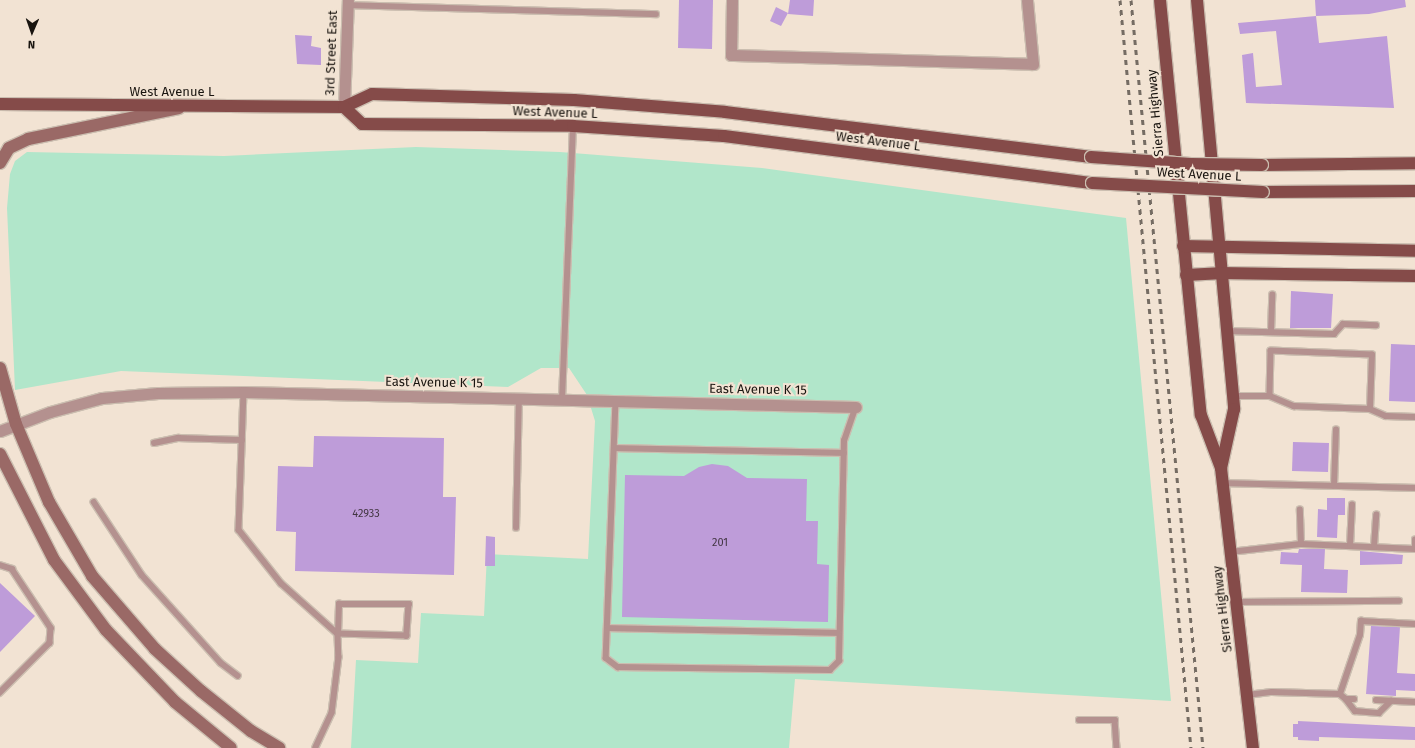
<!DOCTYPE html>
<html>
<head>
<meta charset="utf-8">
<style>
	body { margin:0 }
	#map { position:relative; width:1415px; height:748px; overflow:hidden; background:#f2e3d3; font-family:"Fira Sans",sans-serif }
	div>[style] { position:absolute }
	.green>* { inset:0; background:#b1e6ca }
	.building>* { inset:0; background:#be9cd9 }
	.roads { filter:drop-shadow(1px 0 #cbbeb0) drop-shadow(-1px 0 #cbbeb0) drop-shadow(0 1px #cbbeb0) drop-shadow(0 -1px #cbbeb0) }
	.lane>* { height:5.5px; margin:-2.75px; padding:0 2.75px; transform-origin:2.75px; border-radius:2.75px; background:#b4918f }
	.street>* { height:11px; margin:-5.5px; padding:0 5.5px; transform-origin:5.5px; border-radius:5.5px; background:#b4918f }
	.secondary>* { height:12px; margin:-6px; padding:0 6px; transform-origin:6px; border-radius:6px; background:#9a6966 }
	.primary>* { height:12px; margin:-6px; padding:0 6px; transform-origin:6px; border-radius:6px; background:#854b49 }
	.rail>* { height:3px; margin-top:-1.5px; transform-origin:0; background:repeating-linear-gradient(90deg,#756c63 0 5px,transparent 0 10px) }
	.bridges { filter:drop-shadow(1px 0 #cbbeb0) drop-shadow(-1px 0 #cbbeb0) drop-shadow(0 1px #cbbeb0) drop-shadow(0 -1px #cbbeb0) }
	.primary-bridge>* { height:12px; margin:-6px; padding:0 6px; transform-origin:6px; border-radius:6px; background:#854b49 }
	span { translate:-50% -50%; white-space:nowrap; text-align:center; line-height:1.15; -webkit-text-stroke:4px #f2e3d3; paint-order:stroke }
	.number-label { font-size:11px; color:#423642 }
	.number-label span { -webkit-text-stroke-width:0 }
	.street-label { font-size:13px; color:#19140f }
	.north { position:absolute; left:12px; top:12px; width:40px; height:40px; -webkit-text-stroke:3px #f2e3d3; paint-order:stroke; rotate:182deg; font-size:11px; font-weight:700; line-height:16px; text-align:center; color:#19140f }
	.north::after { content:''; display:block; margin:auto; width:14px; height:18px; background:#19140f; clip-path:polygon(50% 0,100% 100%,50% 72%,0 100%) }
</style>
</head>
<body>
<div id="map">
	<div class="green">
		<i style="clip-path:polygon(416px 147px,560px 152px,762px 168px,1126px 218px,1171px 701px,795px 679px,789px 748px,351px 748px,356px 660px,418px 663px,421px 613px,484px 616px,487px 554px,588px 559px,595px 421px,587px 395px,569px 368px,541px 368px,508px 387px,121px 371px,15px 390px,7px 208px,10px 174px,15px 161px,27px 152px,224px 156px)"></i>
	</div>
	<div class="building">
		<i style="clip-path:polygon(679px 0,713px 0,712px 49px,678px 48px)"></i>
		<i style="clip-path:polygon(790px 0,814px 0,813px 16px,788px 14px)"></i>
		<i style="clip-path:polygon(1315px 0,1405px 0,1406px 7px,1369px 14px,1316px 16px)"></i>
		<i style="clip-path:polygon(776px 7px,788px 13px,781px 26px,770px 21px)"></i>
		<i style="clip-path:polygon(1316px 16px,1319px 43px,1387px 36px,1394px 108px,1246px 103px,1242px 55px,1253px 53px,1256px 87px,1282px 85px,1276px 31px,1240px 34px,1238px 23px)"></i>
		<i style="clip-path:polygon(295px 35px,312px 36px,311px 46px,321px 48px,321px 65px,297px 64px)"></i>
		<i style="clip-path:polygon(1291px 291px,1333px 294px,1331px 328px,1290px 328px)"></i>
		<i style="clip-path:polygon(1391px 344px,1415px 345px,1415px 402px,1389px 401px)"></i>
		<i style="clip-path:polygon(314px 436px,444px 438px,443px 497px,456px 497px,454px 575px,295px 571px,296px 532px,276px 531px,278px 466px,313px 467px)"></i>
		<i style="clip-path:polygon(1293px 442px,1329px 443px,1328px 472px,1292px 471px)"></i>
		<i style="clip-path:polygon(712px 464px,728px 466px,747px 478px,807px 479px,806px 521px,818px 521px,817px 564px,829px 565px,828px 622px,622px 617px,625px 475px,684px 476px,699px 467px)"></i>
		<i style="clip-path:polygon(1327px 498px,1345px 498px,1345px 515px,1338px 515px,1337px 538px,1317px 537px,1318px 509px,1327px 510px)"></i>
		<i style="clip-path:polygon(486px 536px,495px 537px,495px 566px,485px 566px)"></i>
		<i style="clip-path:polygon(1299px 549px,1325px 549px,1324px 569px,1348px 570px,1347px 593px,1301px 592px,1302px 565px,1280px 564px,1281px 552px,1298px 553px)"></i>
		<i style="clip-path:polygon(1360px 551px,1403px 555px,1402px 564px,1360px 565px)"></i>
		<i style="clip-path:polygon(0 583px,35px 616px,0 652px)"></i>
		<i style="clip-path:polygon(1371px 626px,1400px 627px,1397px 673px,1415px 674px,1415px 691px,1396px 690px,1396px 696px,1366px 694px)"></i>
		<i style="clip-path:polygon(1298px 721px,1415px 727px,1415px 740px,1319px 737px,1319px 741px,1298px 740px,1298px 737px,1293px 737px,1293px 724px,1298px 724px)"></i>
	</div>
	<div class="roads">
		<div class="lane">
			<i style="left:348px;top:5px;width:308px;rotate:1.7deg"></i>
			<i style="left:1226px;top:331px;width:108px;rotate:1.6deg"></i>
			<i style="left:1334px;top:334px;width:13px;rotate:-48deg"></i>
			<i style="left:1343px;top:324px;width:33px;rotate:2deg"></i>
			<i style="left:1271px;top:332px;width:37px;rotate:-88deg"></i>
			<i style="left:244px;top:392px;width:138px;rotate:92.1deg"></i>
			<i style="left:239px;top:530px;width:68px;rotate:51.6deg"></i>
			<i style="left:281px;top:583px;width:76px;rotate:41.8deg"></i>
			<i style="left:338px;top:634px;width:23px;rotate:88deg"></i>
			<i style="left:339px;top:657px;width:56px;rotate:97.1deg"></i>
			<i style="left:332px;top:713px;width:38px;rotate:115deg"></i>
			<i style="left:1232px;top:396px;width:38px"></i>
			<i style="left:1270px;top:396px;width:26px;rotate:23deg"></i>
			<i style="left:1294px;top:406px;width:76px;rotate:2.3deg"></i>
			<i style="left:1370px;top:409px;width:54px;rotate:-87.9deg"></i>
			<i style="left:1372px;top:355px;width:101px;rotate:-177.7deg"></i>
			<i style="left:1271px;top:351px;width:45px;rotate:91.3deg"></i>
			<i style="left:562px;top:400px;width:274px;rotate:-87.7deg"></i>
			<i style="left:616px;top:401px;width:257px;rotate:92.2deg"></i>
			<i style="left:606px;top:658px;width:15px;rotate:37deg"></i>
			<i style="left:618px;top:667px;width:212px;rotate:0.8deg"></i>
			<i style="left:830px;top:670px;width:13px;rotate:-45deg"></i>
			<i style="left:839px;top:661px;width:220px;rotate:-88.7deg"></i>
			<i style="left:844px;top:441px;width:36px;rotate:-71deg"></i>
			<i style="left:1370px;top:409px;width:17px;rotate:24deg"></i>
			<i style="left:1386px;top:416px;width:29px;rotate:2deg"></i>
			<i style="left:154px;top:443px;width:25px;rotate:-12deg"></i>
			<i style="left:178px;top:438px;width:64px;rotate:1.8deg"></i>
			<i style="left:614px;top:448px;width:230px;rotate:1.2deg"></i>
			<i style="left:1223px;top:483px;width:192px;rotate:1.5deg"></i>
			<i style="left:1334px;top:486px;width:56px;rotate:-88deg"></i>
			<i style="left:94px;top:502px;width:87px;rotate:56.7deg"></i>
			<i style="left:142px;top:575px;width:118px;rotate:48.1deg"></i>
			<i style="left:221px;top:663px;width:21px;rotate:37deg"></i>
			<i style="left:516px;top:528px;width:129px;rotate:-88.7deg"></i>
			<i style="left:1301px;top:544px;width:114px;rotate:2.5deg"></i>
			<i style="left:1350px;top:546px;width:41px;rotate:-87.2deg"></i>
			<i style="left:1374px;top:547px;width:32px;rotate:-86deg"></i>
			<i style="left:1415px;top:549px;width:9px;rotate:-90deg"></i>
			<i style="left:1230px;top:552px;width:71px;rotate:-6.4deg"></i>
			<i style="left:1301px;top:544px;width:34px;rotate:-92deg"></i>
			<i style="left:0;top:565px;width:13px;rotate:18deg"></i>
			<i style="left:12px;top:569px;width:71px;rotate:56.5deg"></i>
			<i style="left:51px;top:628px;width:15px;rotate:94deg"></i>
			<i style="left:50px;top:643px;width:71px;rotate:135deg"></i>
			<i style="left:1236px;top:602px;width:163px;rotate:-0.4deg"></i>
			<i style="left:339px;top:604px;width:70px"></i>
			<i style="left:409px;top:604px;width:32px;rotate:94deg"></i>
			<i style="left:407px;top:636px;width:69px;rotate:-178.3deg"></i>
			<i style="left:338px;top:634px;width:30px;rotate:-88deg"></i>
			<i style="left:607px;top:628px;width:232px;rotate:1.2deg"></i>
			<i style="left:1340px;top:694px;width:62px;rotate:-71.3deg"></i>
			<i style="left:1360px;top:635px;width:14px;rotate:-86deg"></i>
			<i style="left:1361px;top:621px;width:54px;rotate:3.2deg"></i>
			<i style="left:1247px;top:695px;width:25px;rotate:-7deg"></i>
			<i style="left:1272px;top:692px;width:68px;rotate:1.7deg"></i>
			<i style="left:1340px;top:694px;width:8px;rotate:40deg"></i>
			<i style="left:1346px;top:699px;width:8px"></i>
			<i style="left:1346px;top:699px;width:15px;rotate:53deg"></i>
			<i style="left:1355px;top:711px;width:24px;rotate:5deg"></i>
			<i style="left:1379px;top:713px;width:17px;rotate:-45deg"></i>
			<i style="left:1376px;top:700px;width:39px;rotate:3deg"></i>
			<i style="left:1079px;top:720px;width:36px"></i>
			<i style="left:1115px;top:720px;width:28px;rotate:86deg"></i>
		</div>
		<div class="street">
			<i style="left:732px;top:0;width:55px;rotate:91deg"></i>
			<i style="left:731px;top:55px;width:302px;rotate:1.7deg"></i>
			<i style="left:1033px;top:64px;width:64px;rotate:-95.4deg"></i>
			<i style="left:344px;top:107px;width:107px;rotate:-87.9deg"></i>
			<i style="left:0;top:431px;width:53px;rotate:-20.8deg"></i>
			<i style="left:50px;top:412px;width:54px;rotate:-15.1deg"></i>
			<i style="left:102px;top:398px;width:56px;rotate:-5.1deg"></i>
			<i style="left:158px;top:393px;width:86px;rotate:-0.7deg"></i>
			<i style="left:244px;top:392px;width:612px;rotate:1.4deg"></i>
		</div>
		<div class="secondary">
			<i style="left:0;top:163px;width:17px;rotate:-59deg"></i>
			<i style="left:9px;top:148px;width:21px;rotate:-25deg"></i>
			<i style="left:28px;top:139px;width:154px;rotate:-11.6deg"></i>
			<i style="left:0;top:368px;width:58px;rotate:74.1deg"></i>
			<i style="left:16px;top:424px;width:85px;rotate:67.1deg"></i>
			<i style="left:49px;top:502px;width:86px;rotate:59.8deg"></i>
			<i style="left:92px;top:576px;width:96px;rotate:49.2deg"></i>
			<i style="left:155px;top:649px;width:62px;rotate:42.4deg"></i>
			<i style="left:201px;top:691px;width:64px;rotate:38.7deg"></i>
			<i style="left:251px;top:731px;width:33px;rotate:31deg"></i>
			<i style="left:0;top:454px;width:119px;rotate:63deg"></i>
			<i style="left:54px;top:560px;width:87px;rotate:53.4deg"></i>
			<i style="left:106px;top:630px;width:100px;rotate:46.2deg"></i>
			<i style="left:175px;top:702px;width:72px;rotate:39.4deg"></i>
		</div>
		<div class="primary">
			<i style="left:1160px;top:0;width:417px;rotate:84.4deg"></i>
			<i style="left:1201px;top:415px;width:57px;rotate:69.3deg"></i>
			<i style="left:1221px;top:468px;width:282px;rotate:83.5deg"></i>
			<i style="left:1197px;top:0;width:411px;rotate:84.8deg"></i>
			<i style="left:1234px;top:409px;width:60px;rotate:102.4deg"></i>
			<i style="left:0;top:104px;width:344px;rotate:0.5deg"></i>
			<i style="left:344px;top:107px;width:31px;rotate:-25deg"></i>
			<i style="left:372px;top:94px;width:202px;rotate:1.7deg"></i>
			<i style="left:574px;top:100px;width:151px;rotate:4.5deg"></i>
			<i style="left:725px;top:112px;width:369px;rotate:7deg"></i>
			<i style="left:344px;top:107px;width:25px;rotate:43deg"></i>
			<i style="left:362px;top:124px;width:211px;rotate:0.5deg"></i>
			<i style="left:573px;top:126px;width:151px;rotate:3.8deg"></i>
			<i style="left:724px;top:136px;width:371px;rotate:7.3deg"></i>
			<i style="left:1262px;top:165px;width:153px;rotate:-0.7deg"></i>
			<i style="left:1263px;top:192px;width:152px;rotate:-0.4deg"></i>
			<i style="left:1183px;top:246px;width:232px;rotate:1.2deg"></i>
			<i style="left:1186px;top:275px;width:33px;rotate:-3deg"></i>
			<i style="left:1219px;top:273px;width:196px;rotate:0.9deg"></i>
		</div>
	</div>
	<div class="rail">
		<i style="left:1120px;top:0;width:751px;rotate:84.58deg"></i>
		<i style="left:1131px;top:0;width:751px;rotate:84.5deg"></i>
	</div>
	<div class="bridges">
		<div class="primary-bridge">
			<i style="left:1091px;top:157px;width:100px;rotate:4deg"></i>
			<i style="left:1191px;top:164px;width:71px;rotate:0.8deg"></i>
			<i style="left:1092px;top:183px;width:171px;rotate:3deg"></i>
		</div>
	</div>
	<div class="number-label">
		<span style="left:366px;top:514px">42933</span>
		<span style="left:720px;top:543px">201</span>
	</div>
	<div class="street-label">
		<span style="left:332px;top:53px;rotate:-88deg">3rd Street East</span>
		<span style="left:172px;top:92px">West Avenue L</span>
		<span style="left:555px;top:113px;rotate:2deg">West Avenue L</span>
		<span style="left:1156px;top:113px;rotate:-95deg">Sierra Highway</span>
		<span style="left:878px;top:142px;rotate:7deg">West Avenue L</span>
		<span style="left:1199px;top:175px;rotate:3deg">West Avenue L</span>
		<span style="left:434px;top:383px;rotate:1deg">East Avenue K 15</span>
		<span style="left:758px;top:390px;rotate:1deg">East Avenue K 15</span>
		<span style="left:1223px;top:609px;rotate:-97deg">Sierra Highway</span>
	</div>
	<div class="north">N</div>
</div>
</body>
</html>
